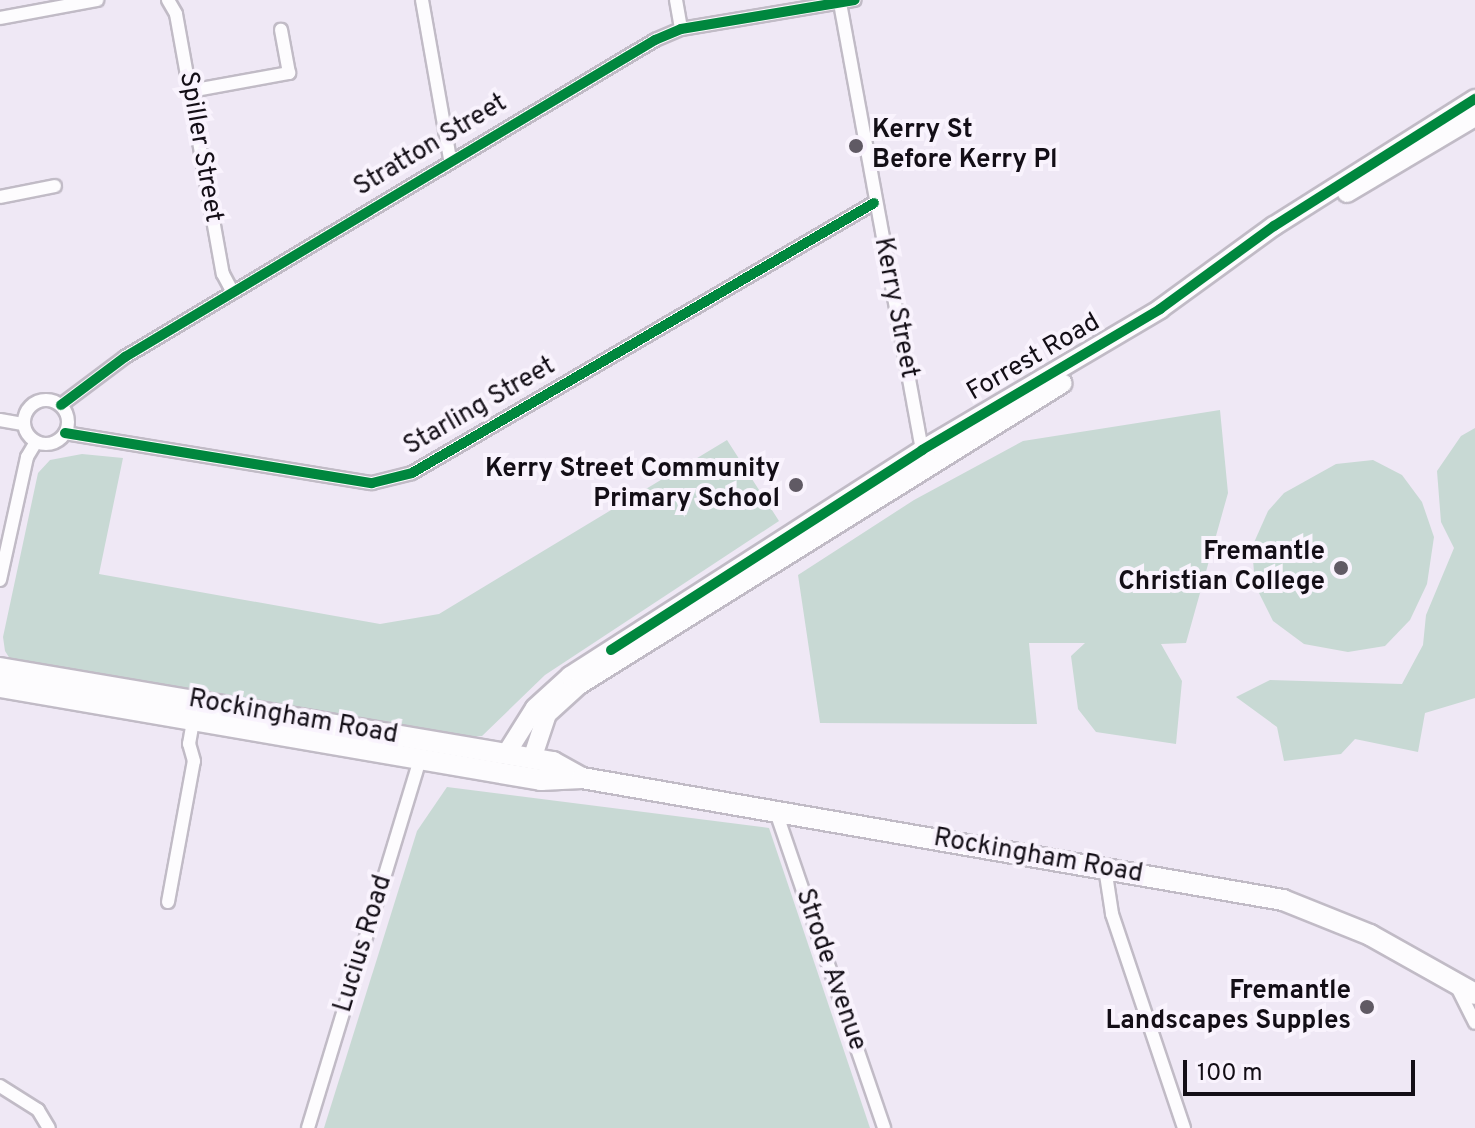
<!DOCTYPE html>
<html>
<head>
<meta charset="utf-8">
<style>
	body { margin:0 }
	#map { position:relative; width:1475px; height:1128px; overflow:hidden; background:#efe8f5; font-family:Overpass,sans-serif }
	div>[style] { position:absolute }
	.green>* { inset:0; background:#c8d9d4 }
	.roads { filter:drop-shadow(2px 0 #c1bbc6) drop-shadow(-2px 0 #c1bbc6) drop-shadow(0 2px #c1bbc6) drop-shadow(0 -2px #c1bbc6) }
	.street>* { height:12px; margin:-6px; padding:0 6px; transform-origin:6px; border-radius:6px; background:#fdfcfe }
	.street>.ring { margin:-6px; padding:0; box-sizing:content-box; background:none; border:12px solid #fdfcfe; border-radius:50% }
	.secondary>* { height:18px; margin:-9px; padding:0 9px; transform-origin:9px; border-radius:9px; background:#fdfcfe }
	.primary>* { height:20px; margin:-10px; padding:0 10px; transform-origin:10px; border-radius:10px; background:#fdfcfe }
	.cycleway>* { height:10px; margin:-5px; padding:0 5px; transform-origin:5px; border-radius:5px; background:#00873e }
	.dots>* { width:22px; height:22px; translate:-50% -50%; box-sizing:border-box; border:4px solid #f9f3fd; border-radius:50% }
	span { translate:-50% -50%; white-space:nowrap; text-align:center; line-height:1.15; -webkit-text-stroke:8px #f9f3fd; paint-order:stroke }
	.poi-label { font-size:26px; color:#130e16; font-weight:700 }
	.left { translate:0 -50%; text-align:left }
	.right { translate:-100% -50%; text-align:right }
	.street-label { font-size:26px; color:#130e16 }
	.scale { position:absolute; left:1183px; top:1060px; width:232px; height:36px; box-sizing:border-box; border:4px solid #130e16; border-top:0; padding-left:10px; font-size:24px; line-height:28px; white-space:nowrap; color:#130e16; -webkit-text-stroke:6px #f9f3fd; paint-order:stroke }
</style>
</head>
<body>
<div id="map">
	<div class="green">
		<i style="clip-path:polygon(1220px 410px,1228px 493px,1186px 643px,1161px 644px,1182px 681px,1176px 744px,1096px 732px,1078px 709px,1071px 656px,1085px 643px,1029px 643px,1037px 724px,820px 723px,798px 575px,914px 500px,1023px 441px)"></i>
		<i style="clip-path:polygon(1475px 428px,1475px 698px,1425px 713px,1418px 752px,1355px 739px,1341px 754px,1284px 761px,1277px 727px,1236px 697px,1270px 680px,1402px 684px,1423px 645px,1426px 615px,1454px 548px,1441px 522px,1437px 471px,1461px 436px)"></i>
		<i style="clip-path:polygon(727px 440px,779px 521px,545px 675px,482px 736px,458px 738px,12px 662px,5px 651px,3px 637px,38px 473px,50px 460px,82px 454px,123px 458px,99px 574px,380px 624px,439px 614px)"></i>
		<i style="clip-path:polygon(1373px 460px,1402px 475px,1422px 502px,1434px 537px,1427px 584px,1410px 620px,1385px 646px,1348px 652px,1304px 644px,1273px 621px,1255px 585px,1252px 547px,1268px 511px,1284px 493px,1336px 464px)"></i>
		<i style="clip-path:polygon(447px 787px,769px 828px,870px 1128px,324px 1128px,417px 831px)"></i>
	</div>
	<div class="roads">
		<div class="street">
			<i style="left:168px;top:0;width:16px;rotate:60deg"></i>
			<i style="left:176px;top:14px;width:264px;rotate:79.8deg"></i>
			<i style="left:223px;top:274px;width:21px;rotate:62deg"></i>
			<i style="left:422px;top:0;width:160px;rotate:80deg"></i>
			<i style="left:676px;top:0;width:29px;rotate:80deg"></i>
			<i style="left:840px;top:3px;width:461px;rotate:79.6deg"></i>
			<i style="left:0;top:18px;width:99px;rotate:-10.5deg"></i>
			<i style="left:190px;top:91px;width:101px;rotate:-10.3deg"></i>
			<i style="left:289px;top:73px;width:44px;rotate:-100.5deg"></i>
			<i style="left:0;top:197px;width:56px;rotate:-11.3deg"></i>
			<i class="ring" style="left:24px;top:400px;width:32px;height:32px"></i>
			<i style="left:61px;top:405px;width:80px;rotate:-36.9deg"></i>
			<i style="left:125px;top:357px;width:618px;rotate:-30.88deg"></i>
			<i style="left:655px;top:40px;width:28px;rotate:-23deg"></i>
			<i style="left:681px;top:29px;width:176px;rotate:-9.5deg"></i>
			<i style="left:0;top:420px;width:23px;rotate:10deg"></i>
			<i style="left:65px;top:433px;width:311px;rotate:9.3deg"></i>
			<i style="left:372px;top:483px;width:41px;rotate:-14deg"></i>
			<i style="left:412px;top:473px;width:535px;rotate:-30.3deg"></i>
			<i style="left:0;top:580px;width:126px;rotate:-77.6deg"></i>
			<i style="left:27px;top:457px;width:17px;rotate:-59deg"></i>
			<i style="left:776px;top:812px;width:334px;rotate:71.1deg"></i>
			<i style="left:1105px;top:868px;width:47px;rotate:81.3deg"></i>
			<i style="left:1112px;top:914px;width:226px;rotate:71.4deg"></i>
			<i style="left:168px;top:902px;width:143px;rotate:-79.6deg"></i>
			<i style="left:194px;top:761px;width:18px;rotate:-106deg"></i>
			<i style="left:189px;top:744px;width:22px;rotate:-80deg"></i>
			<i style="left:1457px;top:987px;width:40px;rotate:63.4deg"></i>
			<i style="left:0;top:1086px;width:45px;rotate:32.3deg"></i>
			<i style="left:38px;top:1110px;width:21px;rotate:59deg"></i>
			<i style="left:308px;top:1128px;width:386px;rotate:-73.1deg"></i>
		</div>
		<div class="secondary">
			<i style="left:1347px;top:193px;width:149px;rotate:-30.7deg"></i>
			<i style="left:506px;top:754px;width:54px;rotate:-57.8deg"></i>
			<i style="left:535px;top:708px;width:47px;rotate:-42.4deg"></i>
			<i style="left:570px;top:676px;width:418px;rotate:-32.7deg"></i>
			<i style="left:922px;top:450px;width:277px;rotate:-30.6deg"></i>
			<i style="left:1160px;top:309px;width:141px;rotate:-36.1deg"></i>
			<i style="left:1274px;top:226px;width:238px;rotate:-32.3deg"></i>
			<i style="left:532px;top:759px;width:47px;rotate:-71.6deg"></i>
			<i style="left:547px;top:714px;width:43px;rotate:-42.2deg"></i>
			<i style="left:579px;top:685px;width:570px;rotate:-31.96deg"></i>
		</div>
		<div class="primary">
			<i style="left:0;top:668px;width:561px;rotate:9.65deg"></i>
			<i style="left:553px;top:762px;width:33px;rotate:29deg"></i>
			<i style="left:0;top:687px;width:549px;rotate:9.75deg"></i>
			<i style="left:541px;top:780px;width:41px;rotate:-2.8deg"></i>
			<i style="left:582px;top:778px;width:712px;rotate:9.87deg"></i>
			<i style="left:1283px;top:900px;width:94px;rotate:21.9deg"></i>
			<i style="left:1370px;top:935px;width:120px;rotate:29.3deg"></i>
		</div>
	</div>
	<div class="cycleway">
		<i style="left:61px;top:405px;width:80px;rotate:-36.9deg"></i>
		<i style="left:125px;top:357px;width:618px;rotate:-30.88deg"></i>
		<i style="left:655px;top:40px;width:28px;rotate:-23deg"></i>
		<i style="left:681px;top:29px;width:176px;rotate:-9.5deg"></i>
		<i style="left:65px;top:433px;width:311px;rotate:9.3deg"></i>
		<i style="left:372px;top:483px;width:41px;rotate:-14deg"></i>
		<i style="left:412px;top:473px;width:535px;rotate:-30.3deg"></i>
		<i style="left:611px;top:650px;width:370px;rotate:-32.7deg"></i>
		<i style="left:922px;top:450px;width:277px;rotate:-30.6deg"></i>
		<i style="left:1160px;top:309px;width:141px;rotate:-36.1deg"></i>
		<i style="left:1274px;top:226px;width:238px;rotate:-32.3deg"></i>
	</div>
	<div class="dots">
		<i style="left:856px;top:146px;background:#605a64"></i>
		<i style="left:796px;top:485px;background:#605a64"></i>
		<i style="left:1341px;top:568px;background:#605a64"></i>
		<i style="left:1367px;top:1007px;background:#605a64"></i>
	</div>
	<div class="poi-label">
		<span class="left" style="left:872px;top:146px">Kerry St<br>Before Kerry Pl</span>
		<span class="right" style="left:780px;top:485px">Kerry Street Community<br>Primary School</span>
		<span class="right" style="left:1325px;top:568px">Fremantle<br>Christian College</span>
		<span class="right" style="left:1351px;top:1007px">Fremantle<br>Landscapes Supples</span>
	</div>
	<div class="street-label">
		<span style="left:431px;top:146px;rotate:-31deg">Stratton Street</span>
		<span style="left:200px;top:147px;rotate:80deg">Spiller Street</span>
		<span style="left:895px;top:308px;rotate:79deg">Kerry Street</span>
		<span style="left:1034px;top:358px;rotate:-30deg">Forrest Road</span>
		<span style="left:480px;top:407px;rotate:-30deg">Starling Street</span>
		<span style="left:293px;top:718px;rotate:10deg">Rockingham Road</span>
		<span style="left:1038px;top:857px;rotate:10deg">Rockingham Road</span>
		<span style="left:364px;top:944px;rotate:-73deg">Lucius Road</span>
		<span style="left:830px;top:970px;rotate:71deg">Strode Avenue</span>
	</div>
	<div class="scale">100 m</div>
</div>
</body>
</html>
